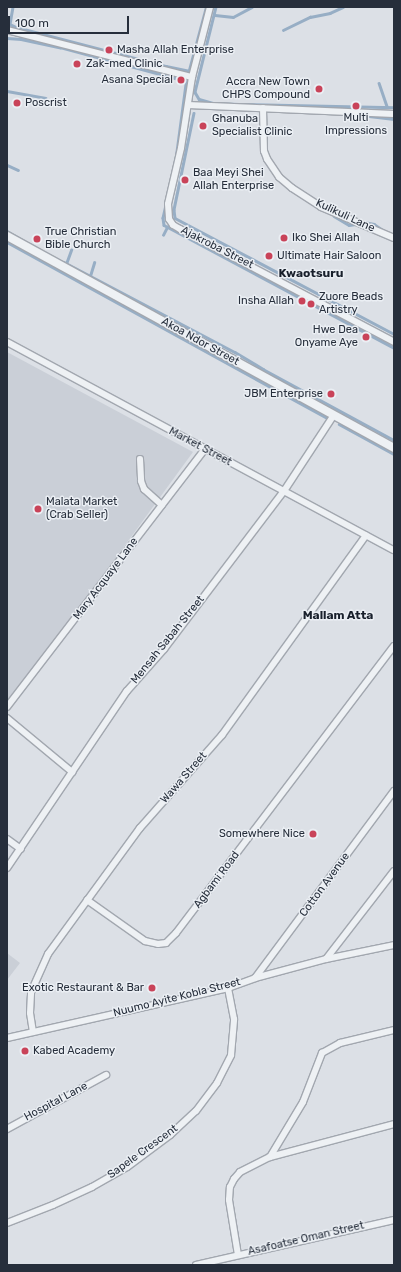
<!DOCTYPE html>
<html>
<head>
<meta charset="utf-8">
<style>
	body { margin:0 }
	#map { position:relative; width:401px; height:1272px; overflow:hidden; background:#dce0e6; font-family:Rubik,sans-serif }
	div>[style] { position:absolute }
	.built>* { inset:0; background:#cacfd7 }
	.stream>* { height:2.5px; margin:-1.25px; padding:0 1.25px; transform-origin:1.25px; border-radius:1.25px; background:#97aec5 }
	.roads { filter:drop-shadow(1px 0 #a2a7af) drop-shadow(-1px 0 #a2a7af) drop-shadow(0 1px #a2a7af) drop-shadow(0 -1px #a2a7af) }
	.minor>* { height:6px; margin:-3px; padding:0 3px; transform-origin:3px; border-radius:3px; background:#eef1f4 }
	.tertiary>* { height:8px; margin:-4px; padding:0 4px; transform-origin:4px; border-radius:4px; background:#eef1f4 }
	.dots>* { width:11px; height:11px; translate:-50% -50%; box-sizing:border-box; border:2px solid #ebeff4; border-radius:50% }
	span { translate:-50% -50%; white-space:nowrap; text-align:center; line-height:1.15; -webkit-text-stroke:3px #ebeff4; paint-order:stroke }
	.poi-label { font-size:11px; color:#262e3b }
	.left { translate:0 -50%; text-align:left }
	.right { translate:-100% -50%; text-align:right }
	.street-label { font-size:11px; color:#262e3b }
	.neighbourhood-label { font-size:12px; color:#19202c; font-weight:700 }
	.frame { position:absolute; inset:0; border:8px solid #262e3b; pointer-events:none }
	.scale { position:absolute; left:8px; top:16px; width:121px; height:18px; box-sizing:border-box; border:2px solid #262e3b; border-top:0; padding-left:5px; font-size:12px; line-height:14px; white-space:nowrap; color:#262e3b; -webkit-text-stroke:3px #ebeff4; paint-order:stroke }
</style>
</head>
<body>
<div id="map">
	<div class="built">
		<i style="clip-path:polygon(7px 352px,193px 452px,7px 707px)"></i>
		<i style="clip-path:polygon(7px 953px,20px 963px,7px 980px)"></i>
	</div>
	<div class="stream">
		<i style="left:13px;top:7px;width:17px;rotate:100deg"></i>
		<i style="left:10px;top:24px;width:7px;rotate:27deg"></i>
		<i style="left:16px;top:27px;width:155px;rotate:14.6deg"></i>
		<i style="left:166px;top:66px;width:24px;rotate:12deg"></i>
		<i style="left:216px;top:7px;width:88px;rotate:103.9deg"></i>
		<i style="left:195px;top:92px;width:8px;rotate:60deg"></i>
		<i style="left:199px;top:99px;width:15px;rotate:16deg"></i>
		<i style="left:213px;top:103px;width:32px;rotate:2deg"></i>
		<i style="left:245px;top:104px;width:149px;rotate:1.2deg"></i>
		<i style="left:215px;top:15px;width:18px;rotate:6deg"></i>
		<i style="left:233px;top:17px;width:21px;rotate:-28deg"></i>
		<i style="left:283px;top:30px;width:30px;rotate:-26deg"></i>
		<i style="left:310px;top:17px;width:20px;rotate:-11deg"></i>
		<i style="left:330px;top:13px;width:14px;rotate:-25deg"></i>
		<i style="left:7px;top:38px;width:14px;rotate:4deg"></i>
		<i style="left:21px;top:39px;width:40px;rotate:12deg"></i>
		<i style="left:60px;top:47px;width:131px;rotate:15.1deg"></i>
		<i style="left:379px;top:83px;width:24px;rotate:71deg"></i>
		<i style="left:7px;top:91px;width:39px;rotate:10deg"></i>
		<i style="left:194px;top:113px;width:99px;rotate:101.7deg"></i>
		<i style="left:174px;top:210px;width:8px;rotate:83deg"></i>
		<i style="left:175px;top:218px;width:248px;rotate:27.9deg"></i>
		<i style="left:369px;top:116px;width:25px;rotate:7deg"></i>
		<i style="left:175px;top:163px;width:83px;rotate:-82.4deg"></i>
		<i style="left:186px;top:81px;width:77px;rotate:-74.9deg"></i>
		<i style="left:7px;top:165px;width:12px;rotate:24deg"></i>
		<i style="left:166px;top:205px;width:13px;rotate:103deg"></i>
		<i style="left:163px;top:218px;width:7px;rotate:82deg"></i>
		<i style="left:164px;top:225px;width:261px;rotate:28.1deg"></i>
		<i style="left:334px;top:216px;width:17px;rotate:31deg"></i>
		<i style="left:349px;top:225px;width:6px;rotate:-9deg"></i>
		<i style="left:364px;top:222px;width:10px;rotate:11deg"></i>
		<i style="left:374px;top:224px;width:11px;rotate:34deg"></i>
		<i style="left:7px;top:231px;width:36px;rotate:30deg"></i>
		<i style="left:163px;top:235px;width:9px;rotate:-63deg"></i>
		<i style="left:7px;top:242px;width:365px;rotate:28.8deg"></i>
		<i style="left:64px;top:262px;width:193px;rotate:27.8deg"></i>
		<i style="left:235px;top:352px;width:33px;rotate:31deg"></i>
		<i style="left:263px;top:369px;width:149px;rotate:28.5deg"></i>
		<i style="left:66px;top:264px;width:15px;rotate:-70deg"></i>
		<i style="left:90px;top:276px;width:14px;rotate:-73deg"></i>
		<i style="left:339px;top:424px;width:63px;rotate:28.6deg"></i>
	</div>
	<div class="roads">
		<div class="minor">
			<i style="left:210px;top:7px;width:72px;rotate:104.4deg"></i>
			<i style="left:192px;top:77px;width:72px;rotate:98.8deg"></i>
			<i style="left:181px;top:148px;width:57px;rotate:103.1deg"></i>
			<i style="left:168px;top:204px;width:15px;rotate:86deg"></i>
			<i style="left:169px;top:219px;width:7px;rotate:56deg"></i>
			<i style="left:173px;top:225px;width:8px;rotate:30deg"></i>
			<i style="left:180px;top:229px;width:242px;rotate:27.8deg"></i>
			<i style="left:7px;top:30px;width:191px;rotate:14.3deg"></i>
			<i style="left:188px;top:105px;width:206px;rotate:2.5deg"></i>
			<i style="left:263px;top:108px;width:43px;rotate:88.7deg"></i>
			<i style="left:264px;top:151px;width:9px;rotate:69deg"></i>
			<i style="left:267px;top:159px;width:22px;rotate:56deg"></i>
			<i style="left:279px;top:177px;width:17px;rotate:40deg"></i>
			<i style="left:292px;top:188px;width:35px;rotate:33deg"></i>
			<i style="left:321px;top:207px;width:79px;rotate:23deg"></i>
			<i style="left:7px;top:342px;width:439px;rotate:28.3deg"></i>
			<i style="left:140px;top:459px;width:22px;rotate:87deg"></i>
			<i style="left:141px;top:481px;width:9px;rotate:69deg"></i>
			<i style="left:144px;top:489px;width:24px;rotate:42deg"></i>
			<i style="left:7px;top:707px;width:325px;rotate:-52.5deg"></i>
			<i style="left:7px;top:718px;width:85px;rotate:39.7deg"></i>
			<i style="left:7px;top:839px;width:17px;rotate:36deg"></i>
			<i style="left:7px;top:868px;width:214px;rotate:-55.9deg"></i>
			<i style="left:127px;top:691px;width:56px;rotate:-48.6deg"></i>
			<i style="left:164px;top:649px;width:198px;rotate:-52.8deg"></i>
			<i style="left:284px;top:491px;width:91px;rotate:-56.7deg"></i>
			<i style="left:87px;top:900px;width:71px;rotate:35.3deg"></i>
			<i style="left:145px;top:941px;width:13px;rotate:13deg"></i>
			<i style="left:158px;top:944px;width:8px;rotate:-7deg"></i>
			<i style="left:166px;top:943px;width:14px;rotate:-45deg"></i>
			<i style="left:176px;top:933px;width:360px;rotate:-52.8deg"></i>
			<i style="left:326px;top:959px;width:111px;rotate:-52.3deg"></i>
			<i style="left:255px;top:978px;width:233px;rotate:-53.4deg"></i>
			<i style="left:33px;top:1032px;width:19px;rotate:-99deg"></i>
			<i style="left:30px;top:1013px;width:21px;rotate:-87deg"></i>
			<i style="left:31px;top:992px;width:42px;rotate:-65.9deg"></i>
			<i style="left:48px;top:954px;width:156px;rotate:-53.9deg"></i>
			<i style="left:140px;top:828px;width:124px;rotate:-48.6deg"></i>
			<i style="left:222px;top:735px;width:246px;rotate:-54.2deg"></i>
			<i style="left:7px;top:1038px;width:227px;rotate:-12.7deg"></i>
			<i style="left:228px;top:988px;width:29px;rotate:-20deg"></i>
			<i style="left:255px;top:978px;width:73px;rotate:-15deg"></i>
			<i style="left:326px;top:959px;width:69px;rotate:-11.6deg"></i>
			<i style="left:7px;top:1129px;width:113px;rotate:-28.6deg"></i>
			<i style="left:270px;top:1157px;width:64px;rotate:-59deg"></i>
			<i style="left:303px;top:1102px;width:53px;rotate:-68.8deg"></i>
			<i style="left:322px;top:1053px;width:21px;rotate:-29deg"></i>
			<i style="left:340px;top:1043px;width:56px;rotate:-13.5deg"></i>
			<i style="left:7px;top:1223px;width:49px;rotate:-21.4deg"></i>
			<i style="left:53px;top:1205px;width:43px;rotate:-24.8deg"></i>
			<i style="left:92px;top:1187px;width:40px;rotate:-29.7deg"></i>
			<i style="left:127px;top:1167px;width:54px;rotate:-36.7deg"></i>
			<i style="left:170px;top:1135px;width:35px;rotate:-43deg"></i>
			<i style="left:196px;top:1111px;width:35px;rotate:-53deg"></i>
			<i style="left:217px;top:1083px;width:31px;rotate:-63deg"></i>
			<i style="left:231px;top:1055px;width:36px;rotate:-85deg"></i>
			<i style="left:234px;top:1019px;width:32px;rotate:-101deg"></i>
			<i style="left:238px;top:1255px;width:56px;rotate:-99.3deg"></i>
			<i style="left:229px;top:1200px;width:13px;rotate:-86deg"></i>
			<i style="left:230px;top:1187px;width:9px;rotate:-63deg"></i>
			<i style="left:234px;top:1179px;width:9px;rotate:-49deg"></i>
			<i style="left:240px;top:1172px;width:34px;rotate:-27deg"></i>
			<i style="left:270px;top:1157px;width:128px;rotate:-14.9deg"></i>
			<i style="left:196px;top:1265px;width:203px;rotate:-12.8deg"></i>
		</div>
		<div class="tertiary">
			<i style="left:7px;top:236px;width:441px;rotate:28.7deg"></i>
		</div>
	</div>
	<div class="dots">
		<i style="left:109px;top:50px;background:#c94359"></i>
		<i style="left:77px;top:64px;background:#c94359"></i>
		<i style="left:181px;top:80px;background:#c94359"></i>
		<i style="left:319px;top:89px;background:#c94359"></i>
		<i style="left:17px;top:103px;background:#c94359"></i>
		<i style="left:356px;top:106px;background:#c94359"></i>
		<i style="left:203px;top:126px;background:#c94359"></i>
		<i style="left:185px;top:180px;background:#c94359"></i>
		<i style="left:284px;top:238px;background:#c94359"></i>
		<i style="left:37px;top:239px;background:#c94359"></i>
		<i style="left:269px;top:256px;background:#c94359"></i>
		<i style="left:302px;top:301px;background:#c94359"></i>
		<i style="left:311px;top:304px;background:#c94359"></i>
		<i style="left:366px;top:337px;background:#c94359"></i>
		<i style="left:331px;top:394px;background:#c94359"></i>
		<i style="left:38px;top:509px;background:#c94359"></i>
		<i style="left:313px;top:834px;background:#c94359"></i>
		<i style="left:152px;top:988px;background:#c94359"></i>
		<i style="left:25px;top:1051px;background:#c94359"></i>
	</div>
	<div class="poi-label">
		<span class="left" style="left:117px;top:50px">Masha Allah Enterprise</span>
		<span class="left" style="left:86px;top:64px">Zak-med Clinic</span>
		<span class="right" style="left:173px;top:80px">Asana Special</span>
		<span class="right" style="left:310px;top:89px">Accra New Town<br>CHPS Compound</span>
		<span class="left" style="left:25px;top:103px">Poscrist</span>
		<span style="left:356px;top:125px">Multi<br>Impressions</span>
		<span class="left" style="left:212px;top:126px">Ghanuba<br>Specialist Clinic</span>
		<span class="left" style="left:193px;top:180px">Baa Meyi Shei<br>Allah Enterprise</span>
		<span class="left" style="left:45px;top:239px">True Christian<br>Bible Church</span>
		<span class="left" style="left:292px;top:238px">Iko Shei Allah</span>
		<span class="left" style="left:277px;top:256px">Ultimate Hair Saloon</span>
		<span class="left" style="left:319px;top:304px">Zuore Beads<br>Artistry</span>
		<span class="right" style="left:294px;top:301px">Insha Allah</span>
		<span class="right" style="left:358px;top:337px">Hwe Dea<br>Onyame Aye</span>
		<span class="right" style="left:323px;top:394px">JBM Enterprise</span>
		<span class="left" style="left:46px;top:509px">Malata Market<br>(Crab Seller)</span>
		<span class="right" style="left:305px;top:834px">Somewhere Nice</span>
		<span class="right" style="left:144px;top:988px">Exotic Restaurant &amp; Bar</span>
		<span class="left" style="left:33px;top:1051px">Kabed Academy</span>
	</div>
	<div class="street-label">
		<span style="left:345px;top:216px;rotate:25deg">Kulikuli Lane</span>
		<span style="left:217px;top:248px;rotate:27deg">Ajakroba Street</span>
		<span style="left:200px;top:342px;rotate:29deg">Akoa Ndor Street</span>
		<span style="left:200px;top:447px;rotate:28deg">Market Street</span>
		<span style="left:106px;top:579px;rotate:-53deg">Mary Acquaye Lane</span>
		<span style="left:168px;top:640px;rotate:-51deg">Mensah Sabah Street</span>
		<span style="left:184px;top:778px;rotate:-49deg">Wawa Street</span>
		<span style="left:217px;top:880px;rotate:-53deg">Agbami Road</span>
		<span style="left:325px;top:885px;rotate:-54deg">Cotton Avenue</span>
		<span style="left:177px;top:998px;rotate:-14deg">Nuumo Ayite Kobla Street</span>
		<span style="left:56px;top:1102px;rotate:-28deg">Hospital Lane</span>
		<span style="left:143px;top:1152px;rotate:-36deg">Sapele Crescent</span>
		<span style="left:306px;top:1239px;rotate:-13deg">Asafoatse Oman Street</span>
	</div>
	<div class="neighbourhood-label">
		<span style="left:311px;top:274px">Kwaotsuru</span>
		<span style="left:338px;top:616px">Mallam Atta</span>
	</div>
	<div class="frame"></div>
	<div class="scale">100 m</div>
</div>
</body>
</html>
